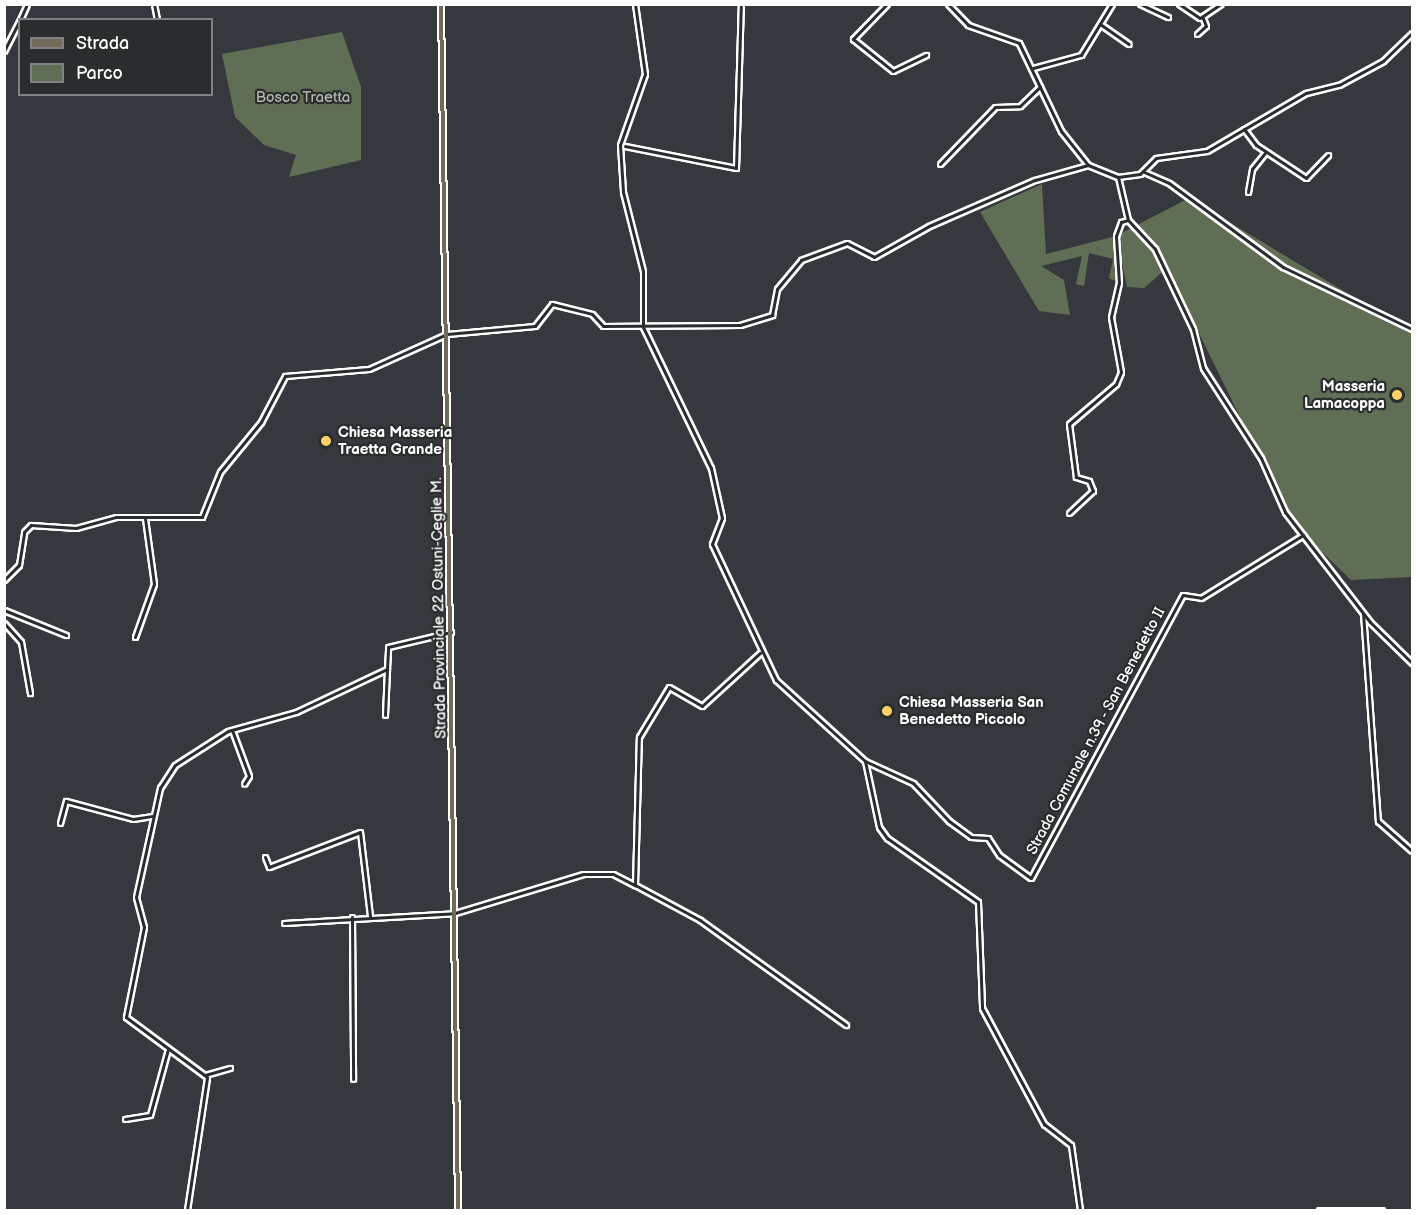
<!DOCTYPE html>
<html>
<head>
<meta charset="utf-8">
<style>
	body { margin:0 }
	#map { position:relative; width:1417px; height:1215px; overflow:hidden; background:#35383c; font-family:"Balsamiq Sans",sans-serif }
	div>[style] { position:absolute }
	.green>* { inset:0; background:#606e56 }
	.roads { filter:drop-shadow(2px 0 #fff) drop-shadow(-2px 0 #fff) drop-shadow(0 2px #fff) drop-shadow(0 -2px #fff) }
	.minor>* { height:3px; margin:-1.5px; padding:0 1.5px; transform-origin:1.5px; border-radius:1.5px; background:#2a2d2e }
	.major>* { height:4px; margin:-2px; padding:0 2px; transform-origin:2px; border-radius:2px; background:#736b5a }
	.dots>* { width:16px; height:16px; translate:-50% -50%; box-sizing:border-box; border:3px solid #2a2d2e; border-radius:50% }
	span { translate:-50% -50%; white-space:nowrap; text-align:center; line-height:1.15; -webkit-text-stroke:4.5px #2a2d2e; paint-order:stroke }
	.park-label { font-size:15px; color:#b0b6aa }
	.poi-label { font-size:15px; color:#fff; font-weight:700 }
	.right { translate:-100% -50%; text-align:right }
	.left { translate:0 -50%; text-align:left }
	.street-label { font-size:15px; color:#fff }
	.frame { position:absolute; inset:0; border:6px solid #fff; pointer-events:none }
	.legend { position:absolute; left:18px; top:18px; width:195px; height:78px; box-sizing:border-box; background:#2a2d2e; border:2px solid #7f8182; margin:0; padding:8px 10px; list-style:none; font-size:18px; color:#fff }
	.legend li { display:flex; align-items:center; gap:12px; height:30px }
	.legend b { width:30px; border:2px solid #7f8182 }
</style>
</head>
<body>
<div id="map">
	<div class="green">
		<i style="clip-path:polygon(342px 32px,361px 87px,361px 160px,289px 177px,296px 155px,264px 145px,235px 117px,222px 54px)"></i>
		<i style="clip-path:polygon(1042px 184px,1046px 254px,1116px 236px,1189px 198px,1412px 332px,1412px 577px,1351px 580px,1292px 523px,1167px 268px,1144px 288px,1127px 287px,1121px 258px,1119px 283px,1109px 278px,1113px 259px,1089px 253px,1084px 286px,1076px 284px,1082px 256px,1041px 266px,1064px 280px,1070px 315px,1039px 311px,980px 212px)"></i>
	</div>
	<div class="roads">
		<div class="minor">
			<i style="left:154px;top:4px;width:16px;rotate:79deg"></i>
			<i style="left:635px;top:4px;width:71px;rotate:81.9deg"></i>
			<i style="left:645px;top:74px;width:75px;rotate:109.4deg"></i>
			<i style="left:620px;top:145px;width:47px;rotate:86.3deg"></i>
			<i style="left:623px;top:192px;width:81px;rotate:75.8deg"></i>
			<i style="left:643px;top:271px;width:56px;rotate:90deg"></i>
			<i style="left:643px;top:327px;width:157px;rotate:64.3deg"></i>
			<i style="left:711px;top:468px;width:51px;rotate:77.6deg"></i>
			<i style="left:722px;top:518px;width:28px;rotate:111deg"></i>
			<i style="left:712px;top:544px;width:150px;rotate:64.8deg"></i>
			<i style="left:776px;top:680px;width:120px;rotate:42.3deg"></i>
			<i style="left:865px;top:761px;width:67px;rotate:78deg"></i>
			<i style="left:879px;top:827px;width:14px;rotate:54deg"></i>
			<i style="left:887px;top:838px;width:111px;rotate:35.1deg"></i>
			<i style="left:978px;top:902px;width:106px;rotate:87.8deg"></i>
			<i style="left:982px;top:1008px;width:132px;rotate:61.9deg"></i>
			<i style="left:1044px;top:1124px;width:34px;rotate:38deg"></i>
			<i style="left:1071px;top:1145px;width:66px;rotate:82.1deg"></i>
			<i style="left:887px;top:4px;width:49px;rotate:134.2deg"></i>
			<i style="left:853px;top:39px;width:51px;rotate:38.7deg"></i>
			<i style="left:893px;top:71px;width:37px;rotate:-26deg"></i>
			<i style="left:948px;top:4px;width:29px;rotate:46deg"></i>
			<i style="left:968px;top:25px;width:54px;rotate:19.4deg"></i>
			<i style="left:1019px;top:43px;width:98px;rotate:64.5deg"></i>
			<i style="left:1061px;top:131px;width:43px;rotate:51.5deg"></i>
			<i style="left:1088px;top:165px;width:32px;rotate:22deg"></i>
			<i style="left:1118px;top:177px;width:22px;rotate:-8deg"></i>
			<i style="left:1140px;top:174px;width:23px;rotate:-45deg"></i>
			<i style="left:1156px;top:158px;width:51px;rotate:-7.8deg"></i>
			<i style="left:1207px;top:151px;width:115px;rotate:-30.4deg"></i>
			<i style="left:1306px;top:93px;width:34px;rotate:-14deg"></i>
			<i style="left:1339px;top:85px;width:50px;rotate:-28.6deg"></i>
			<i style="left:1383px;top:61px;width:40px;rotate:-44deg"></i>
			<i style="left:1140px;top:4px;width:31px;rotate:25deg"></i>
			<i style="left:1179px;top:4px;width:25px;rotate:34deg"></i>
			<i style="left:1200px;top:18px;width:25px;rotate:-34deg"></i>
			<i style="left:20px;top:20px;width:17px;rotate:-66deg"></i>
			<i style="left:1100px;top:24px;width:35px;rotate:35deg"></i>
			<i style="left:1197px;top:34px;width:12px;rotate:-42deg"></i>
			<i style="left:1206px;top:26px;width:9px;rotate:-111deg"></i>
			<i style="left:4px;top:51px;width:35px;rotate:-63deg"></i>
			<i style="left:1033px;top:68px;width:50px;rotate:-15.2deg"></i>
			<i style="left:1081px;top:55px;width:60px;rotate:-58.7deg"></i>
			<i style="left:1244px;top:129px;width:20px;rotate:53deg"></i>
			<i style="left:1256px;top:145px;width:60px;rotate:33.4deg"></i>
			<i style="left:1306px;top:178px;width:32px;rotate:-46deg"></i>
			<i style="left:625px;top:146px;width:113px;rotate:11.2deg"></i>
			<i style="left:736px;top:168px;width:164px;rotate:-88.3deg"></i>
			<i style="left:940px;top:164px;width:79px;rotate:-46deg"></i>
			<i style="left:995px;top:107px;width:25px;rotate:-2deg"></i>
			<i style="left:1020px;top:106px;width:28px;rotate:-44deg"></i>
			<i style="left:1144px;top:172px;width:27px;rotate:24deg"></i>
			<i style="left:1169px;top:183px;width:142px;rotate:36.4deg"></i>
			<i style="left:1283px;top:267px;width:143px;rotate:25.7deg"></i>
			<i style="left:1118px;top:177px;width:44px;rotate:76.9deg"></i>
			<i style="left:1128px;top:220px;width:40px;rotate:47deg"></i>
			<i style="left:1155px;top:249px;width:89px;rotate:64.6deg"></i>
			<i style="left:1193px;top:329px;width:40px;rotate:75.6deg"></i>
			<i style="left:1203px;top:368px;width:107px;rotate:57.2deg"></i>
			<i style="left:1261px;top:458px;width:59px;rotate:66deg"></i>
			<i style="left:1285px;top:512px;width:139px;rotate:52.3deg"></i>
			<i style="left:1370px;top:622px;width:59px;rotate:44.3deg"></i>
			<i style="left:1248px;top:192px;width:23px;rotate:-80deg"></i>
			<i style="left:1252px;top:169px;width:22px;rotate:-51deg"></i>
			<i style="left:1069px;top:513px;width:33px;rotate:-43deg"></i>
			<i style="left:1093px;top:491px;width:11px;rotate:-112deg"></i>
			<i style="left:1089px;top:481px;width:14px;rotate:-163deg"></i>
			<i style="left:1076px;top:477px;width:53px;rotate:-97.5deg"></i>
			<i style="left:1069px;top:424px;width:62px;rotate:-40.4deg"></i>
			<i style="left:1116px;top:384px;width:13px;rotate:-67deg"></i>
			<i style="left:1121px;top:372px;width:56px;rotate:-100.3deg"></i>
			<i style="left:1111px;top:317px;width:35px;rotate:-77deg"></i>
			<i style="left:1119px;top:283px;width:47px;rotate:-93.7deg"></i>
			<i style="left:1116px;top:236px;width:15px;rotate:-70deg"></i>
			<i style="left:1121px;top:222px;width:7px;rotate:-16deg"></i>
			<i style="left:4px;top:580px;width:21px;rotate:-45deg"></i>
			<i style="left:19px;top:565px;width:33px;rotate:-81deg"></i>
			<i style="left:24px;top:532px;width:10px;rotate:-45deg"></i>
			<i style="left:31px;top:525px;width:45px;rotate:3.8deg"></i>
			<i style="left:76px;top:528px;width:41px;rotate:-15.4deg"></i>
			<i style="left:116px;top:517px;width:86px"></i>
			<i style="left:202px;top:517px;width:48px;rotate:-68.2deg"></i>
			<i style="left:220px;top:472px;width:65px;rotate:-50.6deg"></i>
			<i style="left:261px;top:422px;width:52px;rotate:-62.4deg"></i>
			<i style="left:285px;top:376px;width:84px;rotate:-4.8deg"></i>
			<i style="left:369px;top:369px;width:85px;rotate:-24.2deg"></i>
			<i style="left:447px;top:334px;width:88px;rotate:-5.2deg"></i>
			<i style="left:535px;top:326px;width:28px;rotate:-52deg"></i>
			<i style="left:552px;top:304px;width:41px;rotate:14deg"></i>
			<i style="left:592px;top:314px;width:16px;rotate:47deg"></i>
			<i style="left:603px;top:326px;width:137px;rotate:-0.4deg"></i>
			<i style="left:740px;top:325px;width:34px;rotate:-17deg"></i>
			<i style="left:772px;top:315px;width:26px;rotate:-79deg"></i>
			<i style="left:777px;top:289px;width:38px;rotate:-50deg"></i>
			<i style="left:801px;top:260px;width:49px;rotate:-20.3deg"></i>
			<i style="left:847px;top:243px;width:30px;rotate:27deg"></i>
			<i style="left:874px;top:257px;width:63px;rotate:-29.4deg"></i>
			<i style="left:929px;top:226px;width:116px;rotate:-23.5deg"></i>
			<i style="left:1035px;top:180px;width:55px;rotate:-15.8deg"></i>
			<i style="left:4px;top:610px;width:67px;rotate:22deg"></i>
			<i style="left:1363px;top:613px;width:209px;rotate:85.9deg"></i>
			<i style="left:1378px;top:821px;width:45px;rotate:41.4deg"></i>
			<i style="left:4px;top:623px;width:25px;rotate:48deg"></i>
			<i style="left:21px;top:642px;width:52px;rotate:80deg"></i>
			<i style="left:135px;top:637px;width:56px;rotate:-70.3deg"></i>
			<i style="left:154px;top:584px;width:67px;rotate:-97.8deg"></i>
			<i style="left:385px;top:715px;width:46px;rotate:-87.5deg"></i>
			<i style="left:232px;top:730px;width:49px;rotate:69.7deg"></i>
			<i style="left:249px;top:776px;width:9px;rotate:122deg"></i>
			<i style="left:865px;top:761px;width:53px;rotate:24.6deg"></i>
			<i style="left:913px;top:783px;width:52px;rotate:46.5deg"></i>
			<i style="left:949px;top:821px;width:27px;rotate:36deg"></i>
			<i style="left:971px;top:837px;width:17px;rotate:3deg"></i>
			<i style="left:988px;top:838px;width:20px;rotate:57deg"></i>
			<i style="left:999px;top:855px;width:39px;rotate:36deg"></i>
			<i style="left:1031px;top:878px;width:321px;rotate:-61.8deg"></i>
			<i style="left:1183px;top:595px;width:18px;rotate:9deg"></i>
			<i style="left:1201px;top:598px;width:120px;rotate:-31.7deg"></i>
			<i style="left:60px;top:823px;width:23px;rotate:-75deg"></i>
			<i style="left:66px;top:801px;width:69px;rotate:15deg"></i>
			<i style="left:133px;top:819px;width:20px;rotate:-9deg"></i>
			<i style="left:265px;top:857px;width:11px;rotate:68deg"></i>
			<i style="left:269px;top:867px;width:97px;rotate:-21deg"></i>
			<i style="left:360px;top:832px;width:85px;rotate:83.2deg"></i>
			<i style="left:635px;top:885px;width:74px;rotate:28.3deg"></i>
			<i style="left:700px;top:920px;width:180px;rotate:35.7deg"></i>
			<i style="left:352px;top:917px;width:162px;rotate:89.6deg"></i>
			<i style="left:284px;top:923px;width:171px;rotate:-3.3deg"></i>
			<i style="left:455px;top:913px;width:134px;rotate:-16.9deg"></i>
			<i style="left:583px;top:874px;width:30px"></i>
			<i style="left:613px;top:874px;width:25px;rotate:27deg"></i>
			<i style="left:635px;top:885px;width:148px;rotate:-88.5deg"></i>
			<i style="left:639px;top:737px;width:58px;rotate:-59deg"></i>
			<i style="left:669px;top:687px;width:38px;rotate:30deg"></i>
			<i style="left:702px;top:706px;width:79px;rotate:-42.4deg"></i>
			<i style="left:205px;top:1075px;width:26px;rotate:-16deg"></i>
			<i style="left:125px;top:1119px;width:25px;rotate:-9deg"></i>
			<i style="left:150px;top:1115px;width:68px;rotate:-74.7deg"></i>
			<i style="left:187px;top:1210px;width:134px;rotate:-81.4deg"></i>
			<i style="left:207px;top:1077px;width:101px;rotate:-143.5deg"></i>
			<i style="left:126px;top:1017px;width:92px;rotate:-78.7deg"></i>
			<i style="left:144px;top:927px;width:31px;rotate:-105deg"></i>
			<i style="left:136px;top:897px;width:112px;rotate:-77.6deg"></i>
			<i style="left:160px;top:788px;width:27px;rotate:-57deg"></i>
			<i style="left:175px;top:765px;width:63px;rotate:-32.7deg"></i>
			<i style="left:228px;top:731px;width:71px;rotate:-15.6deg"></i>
			<i style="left:296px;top:712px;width:101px;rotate:-25.3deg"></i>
			<i style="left:387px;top:669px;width:22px;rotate:-87deg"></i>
			<i style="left:388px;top:647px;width:65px;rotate:-13.4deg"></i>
			<i style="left:1319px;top:1210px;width:63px"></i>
		</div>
		<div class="major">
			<i style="left:441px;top:4px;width:1206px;rotate:89.19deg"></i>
		</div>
	</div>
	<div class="dots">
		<i style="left:1397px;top:395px;background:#ffd166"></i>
		<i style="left:326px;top:441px;background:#ffd166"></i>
		<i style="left:887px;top:711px;background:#ffd166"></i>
	</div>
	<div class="park-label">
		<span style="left:303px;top:98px">Bosco Traetta</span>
	</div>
	<div class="poi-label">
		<span class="right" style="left:1385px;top:395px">Masseria<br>Lamacoppa</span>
		<span class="left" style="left:338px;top:441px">Chiesa Masseria<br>Traetta Grande</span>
		<span class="left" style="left:899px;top:711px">Chiesa Masseria San<br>Benedetto Piccolo</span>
	</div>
	<div class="street-label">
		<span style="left:439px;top:608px;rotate:-91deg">Strada Provinciale 22 Ostuni-Ceglie M.</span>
		<span style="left:1096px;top:731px;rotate:-62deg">Strada Comunale n.39 - San Benedetto II</span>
	</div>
	<div class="frame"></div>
	<ul class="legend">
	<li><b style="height:8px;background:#736b5a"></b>Strada</li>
	<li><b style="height:16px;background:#606e56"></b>Parco</li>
	</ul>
</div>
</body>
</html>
